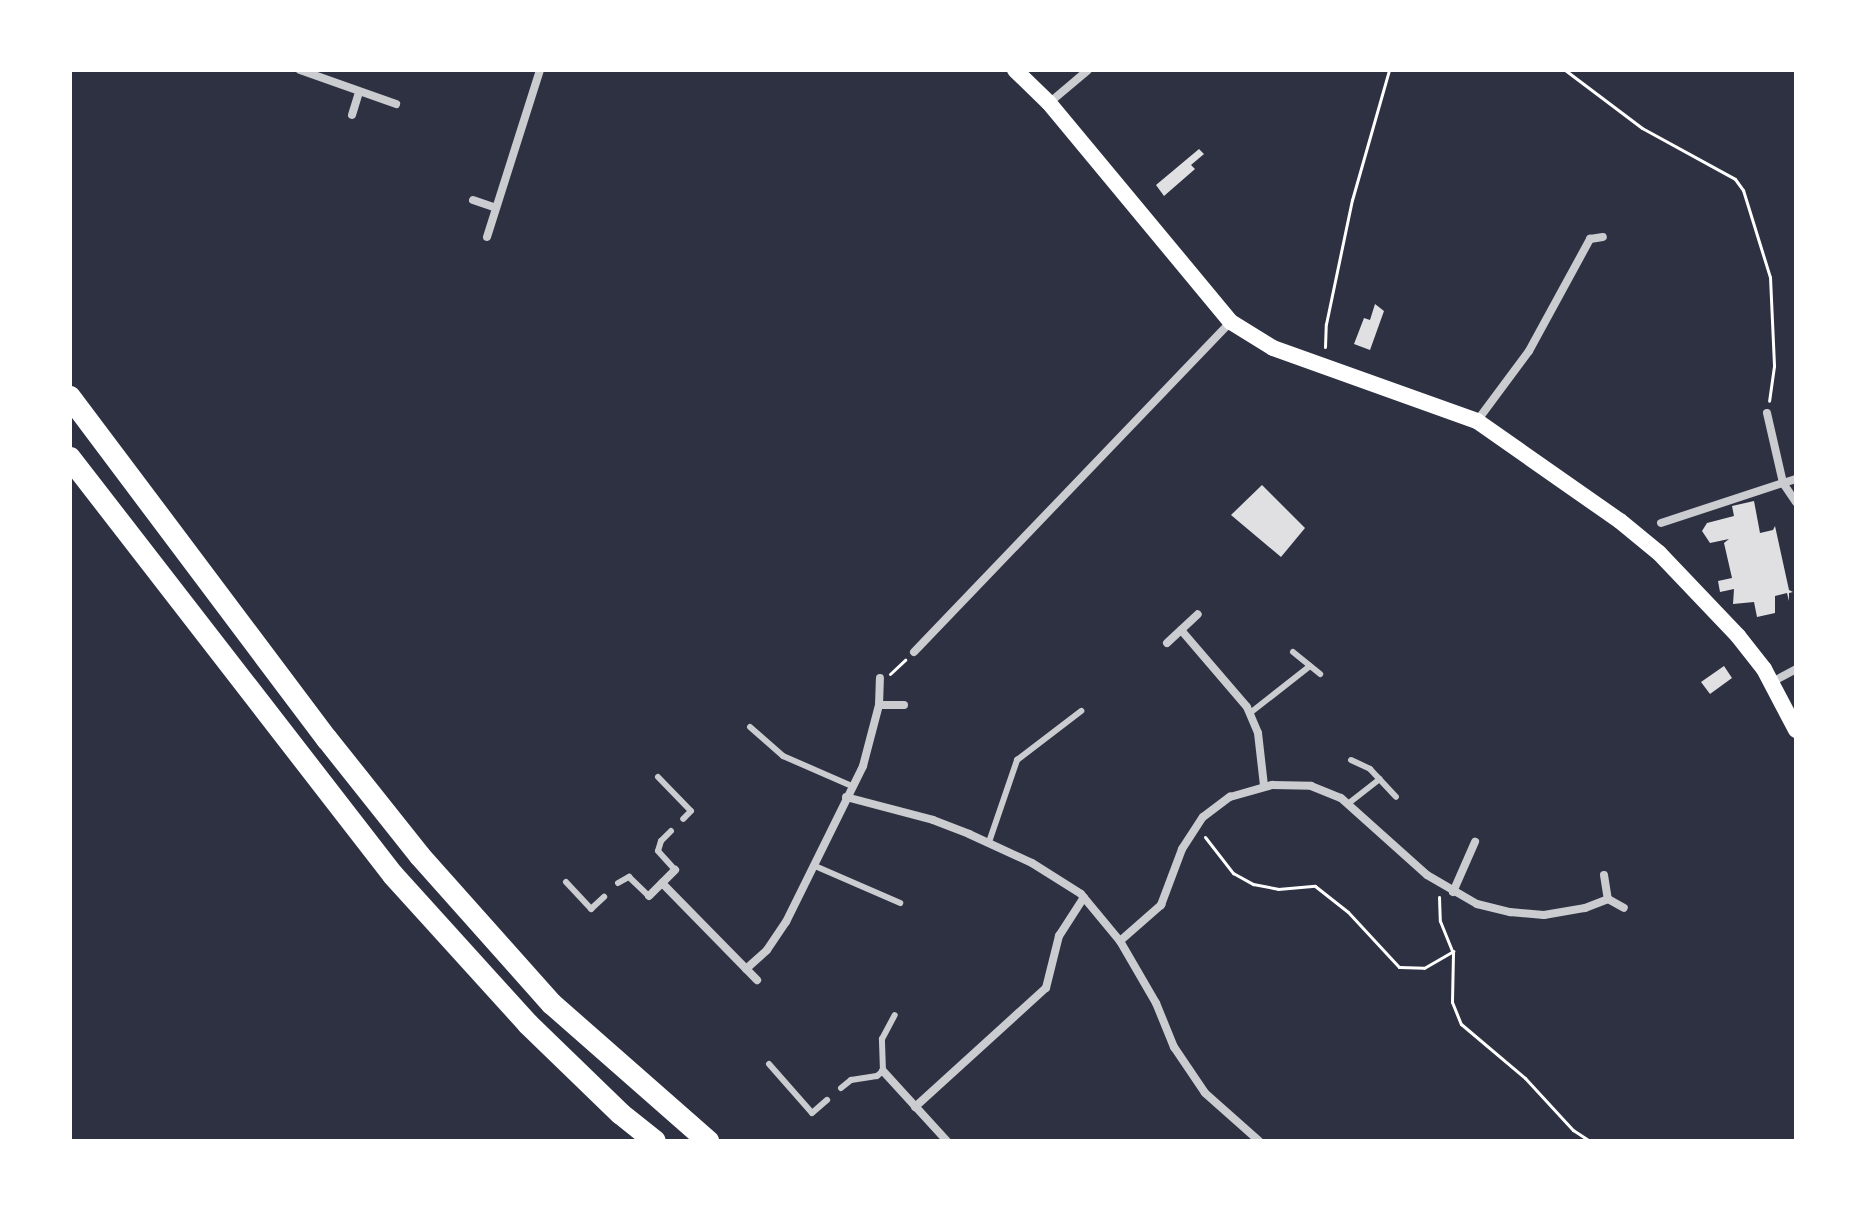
<!DOCTYPE html>
<html>
<head>
<meta charset="utf-8">
<style>
	body { margin:0 }
	#map { position:relative; width:1866px; height:1211px; overflow:hidden; background:#2d3142; font-family:"Times New Roman",serif }
	div>[style] { position:absolute }
	.building>* { inset:0; background:#e0e0e3 }
	.path>* { height:3px; margin:-1.5px; padding:0 1.5px; transform-origin:1.5px; border-radius:1.5px; background:#fff }
	.service>* { height:6px; margin:-3px; padding:0 3px; transform-origin:3px; border-radius:3px; background:#caccd0 }
	.minor>* { height:8px; margin:-4px; padding:0 4px; transform-origin:4px; border-radius:4px; background:#caccd0 }
	.secondary>* { height:16px; margin:-8px; padding:0 8px; transform-origin:8px; border-radius:8px; background:#fff }
	.motorway>* { height:22px; margin:-11px; padding:0 11px; transform-origin:11px; border-radius:11px; background:#fff }
	span { translate:-50% -50%; white-space:nowrap; text-align:center; line-height:1.15; -webkit-text-stroke:8px #fff; paint-order:stroke }
	.frame { position:absolute; inset:0; border:72px solid #fff; pointer-events:none }
</style>
</head>
<body>
<div id="map">
	<div class="building">
		<i style="clip-path:polygon(1199px 149px,1204px 154px,1191px 165px,1195px 169px,1164px 196px,1156px 185px)"></i>
		<i style="clip-path:polygon(1375px 304px,1384px 311px,1370px 350px,1354px 344px,1364px 318px,1370px 320px)"></i>
		<i style="clip-path:polygon(1262px 485px,1305px 528px,1281px 557px,1231px 515px)"></i>
		<i style="clip-path:polygon(1754px 501px,1760px 533px,1773px 530px,1775px 526px,1789px 590px,1793px 592px,1789px 593px,1789px 601px,1787px 593px,1775px 596px,1775px 613px,1757px 617px,1754px 602px,1733px 604px,1734px 589px,1720px 592px,1718px 581px,1732px 578px,1724px 543px,1729px 539px,1710px 543px,1702px 531px,1707px 523px,1734px 516px,1732px 506px)"></i>
		<i style="clip-path:polygon(1724px 666px,1732px 678px,1710px 694px,1701px 682px)"></i>
	</div>
	<div class="path">
		<i style="left:1565px;top:70px;width:96px;rotate:37deg"></i>
		<i style="left:1642px;top:128px;width:106px;rotate:28.7deg"></i>
		<i style="left:1735px;top:179px;width:14px;rotate:54deg"></i>
		<i style="left:1743px;top:190px;width:91px;rotate:72.8deg"></i>
		<i style="left:1770px;top:277px;width:89px;rotate:87.4deg"></i>
		<i style="left:1774px;top:366px;width:35px;rotate:98deg"></i>
		<i style="left:1325px;top:347px;width:23px;rotate:-88deg"></i>
		<i style="left:1326px;top:324px;width:127px;rotate:-78.2deg"></i>
		<i style="left:1352px;top:200px;width:135px;rotate:-74.1deg"></i>
		<i style="left:890px;top:674px;width:21px;rotate:-43deg"></i>
		<i style="left:1205px;top:837px;width:46px;rotate:52.1deg"></i>
		<i style="left:1233px;top:873px;width:23px;rotate:29deg"></i>
		<i style="left:1253px;top:884px;width:25px;rotate:11deg"></i>
		<i style="left:1278px;top:889px;width:37px;rotate:-5deg"></i>
		<i style="left:1315px;top:886px;width:42px;rotate:38.2deg"></i>
		<i style="left:1348px;top:912px;width:75px;rotate:47.2deg"></i>
		<i style="left:1399px;top:967px;width:25px;rotate:2deg"></i>
		<i style="left:1424px;top:968px;width:34px;rotate:-30deg"></i>
		<i style="left:1439px;top:897px;width:24px;rotate:88deg"></i>
		<i style="left:1440px;top:921px;width:35px;rotate:68deg"></i>
		<i style="left:1453px;top:953px;width:49px;rotate:91.2deg"></i>
		<i style="left:1452px;top:1002px;width:24px;rotate:68deg"></i>
		<i style="left:1461px;top:1024px;width:84px;rotate:40.2deg"></i>
		<i style="left:1525px;top:1078px;width:71px;rotate:47.3deg"></i>
		<i style="left:1573px;top:1130px;width:20px;rotate:33deg"></i>
	</div>
	<div class="service">
		<i style="left:1293px;top:652px;width:35px;rotate:39deg"></i>
		<i style="left:1250px;top:713px;width:76px;rotate:-38.1deg"></i>
		<i style="left:750px;top:727px;width:44px;rotate:41.3deg"></i>
		<i style="left:783px;top:756px;width:75px;rotate:23.5deg"></i>
		<i style="left:1351px;top:760px;width:21px;rotate:25deg"></i>
		<i style="left:1370px;top:769px;width:38px;rotate:47deg"></i>
		<i style="left:658px;top:777px;width:47px;rotate:45.9deg"></i>
		<i style="left:691px;top:811px;width:11px;rotate:135deg"></i>
		<i style="left:1349px;top:803px;width:39px;rotate:-38deg"></i>
		<i style="left:671px;top:831px;width:14px;rotate:135deg"></i>
		<i style="left:661px;top:841px;width:10px;rotate:107deg"></i>
		<i style="left:658px;top:851px;width:25px;rotate:48deg"></i>
		<i style="left:989px;top:842px;width:87px;rotate:-71.1deg"></i>
		<i style="left:1017px;top:760px;width:81px;rotate:-37.4deg"></i>
		<i style="left:815px;top:866px;width:93px;rotate:23.5deg"></i>
		<i style="left:566px;top:882px;width:37px;rotate:47deg"></i>
		<i style="left:591px;top:909px;width:18px;rotate:-43deg"></i>
		<i style="left:618px;top:883px;width:13px;rotate:-29deg"></i>
		<i style="left:629px;top:877px;width:28px;rotate:44deg"></i>
		<i style="left:769px;top:1064px;width:65px;rotate:48.7deg"></i>
		<i style="left:812px;top:1113px;width:20px;rotate:-41deg"></i>
		<i style="left:841px;top:1088px;width:13px;rotate:-39deg"></i>
		<i style="left:851px;top:1080px;width:26px;rotate:-9deg"></i>
		<i style="left:877px;top:1076px;width:8px;rotate:-40deg"></i>
		<i style="left:883px;top:1071px;width:32px;rotate:-92deg"></i>
		<i style="left:882px;top:1039px;width:27px;rotate:-62deg"></i>
	</div>
	<div class="minor">
		<i style="left:300px;top:70px;width:102px;rotate:19.5deg"></i>
		<i style="left:1049px;top:103px;width:51px;rotate:-40.2deg"></i>
		<i style="left:352px;top:115px;width:24px;rotate:-73deg"></i>
		<i style="left:473px;top:200px;width:24px;rotate:19deg"></i>
		<i style="left:487px;top:237px;width:175px;rotate:-72.4deg"></i>
		<i style="left:1767px;top:413px;width:72px;rotate:77.1deg"></i>
		<i style="left:1783px;top:483px;width:14px;rotate:-17deg"></i>
		<i style="left:1477px;top:421px;width:87px;rotate:-53.4deg"></i>
		<i style="left:1529px;top:351px;width:128px;rotate:-61.4deg"></i>
		<i style="left:1590px;top:239px;width:13px;rotate:-9deg"></i>
		<i style="left:1661px;top:523px;width:128px;rotate:-18.2deg"></i>
		<i style="left:1783px;top:483px;width:23px;rotate:56deg"></i>
		<i style="left:1181px;top:630px;width:101px;rotate:49.4deg"></i>
		<i style="left:1247px;top:707px;width:28px;rotate:67deg"></i>
		<i style="left:1258px;top:733px;width:53px;rotate:83.5deg"></i>
		<i style="left:1167px;top:643px;width:42px;rotate:-43.1deg"></i>
		<i style="left:914px;top:652px;width:458px;rotate:-46.2deg"></i>
		<i style="left:1772px;top:682px;width:27px;rotate:-28deg"></i>
		<i style="left:879px;top:705px;width:25px"></i>
		<i style="left:846px;top:797px;width:90px;rotate:14.8deg"></i>
		<i style="left:933px;top:820px;width:39px;rotate:21deg"></i>
		<i style="left:969px;top:834px;width:69px;rotate:24.7deg"></i>
		<i style="left:1032px;top:863px;width:58px;rotate:32.3deg"></i>
		<i style="left:1081px;top:894px;width:61px;rotate:50.3deg"></i>
		<i style="left:1120px;top:941px;width:72px;rotate:59.9deg"></i>
		<i style="left:1156px;top:1003px;width:48px;rotate:67.8deg"></i>
		<i style="left:1174px;top:1047px;width:55px;rotate:56deg"></i>
		<i style="left:1205px;top:1093px;width:72px;rotate:41.6deg"></i>
		<i style="left:1604px;top:875px;width:24px;rotate:81deg"></i>
		<i style="left:1608px;top:899px;width:18px;rotate:29deg"></i>
		<i style="left:662px;top:883px;width:136px;rotate:45.6deg"></i>
		<i style="left:1453px;top:892px;width:55px;rotate:-66.3deg"></i>
		<i style="left:649px;top:896px;width:37px;rotate:-45deg"></i>
		<i style="left:1120px;top:941px;width:55px;rotate:-41.3deg"></i>
		<i style="left:1161px;top:905px;width:60px;rotate:-69.4deg"></i>
		<i style="left:1182px;top:849px;width:38px;rotate:-57deg"></i>
		<i style="left:1203px;top:817px;width:34px;rotate:-37deg"></i>
		<i style="left:1230px;top:797px;width:44px;rotate:-15.9deg"></i>
		<i style="left:1272px;top:785px;width:39px;rotate:1deg"></i>
		<i style="left:1311px;top:786px;width:32px;rotate:22deg"></i>
		<i style="left:1341px;top:798px;width:115px;rotate:41.8deg"></i>
		<i style="left:1427px;top:875px;width:58px;rotate:30.1deg"></i>
		<i style="left:1477px;top:904px;width:34px;rotate:14deg"></i>
		<i style="left:1510px;top:912px;width:34px;rotate:5deg"></i>
		<i style="left:1544px;top:915px;width:42px;rotate:-9.7deg"></i>
		<i style="left:1585px;top:908px;width:25px;rotate:-21deg"></i>
		<i style="left:746px;top:969px;width:28px;rotate:-42deg"></i>
		<i style="left:767px;top:950px;width:34px;rotate:-56deg"></i>
		<i style="left:786px;top:922px;width:174px;rotate:-63.7deg"></i>
		<i style="left:863px;top:766px;width:63px;rotate:-75.3deg"></i>
		<i style="left:879px;top:705px;width:27px;rotate:-88deg"></i>
		<i style="left:883px;top:1071px;width:95px;rotate:47.6deg"></i>
		<i style="left:915px;top:1107px;width:177px;rotate:-42.3deg"></i>
		<i style="left:1046px;top:988px;width:54px;rotate:-76deg"></i>
		<i style="left:1059px;top:936px;width:46px;rotate:-57.3deg"></i>
	</div>
	<div class="secondary">
		<i style="left:1015px;top:70px;width:47px;rotate:44.1deg"></i>
		<i style="left:1049px;top:103px;width:285px;rotate:50.3deg"></i>
		<i style="left:1231px;top:322px;width:49px;rotate:31.8deg"></i>
		<i style="left:1273px;top:348px;width:217px;rotate:19.7deg"></i>
		<i style="left:1477px;top:421px;width:174px;rotate:35deg"></i>
		<i style="left:1620px;top:521px;width:50px;rotate:39.4deg"></i>
		<i style="left:1659px;top:553px;width:115px;rotate:46.4deg"></i>
		<i style="left:1738px;top:636px;width:42px;rotate:51.8deg"></i>
		<i style="left:1764px;top:669px;width:69px;rotate:62.3deg"></i>
	</div>
	<div class="motorway">
		<i style="left:70px;top:397px;width:428px;rotate:53.1deg"></i>
		<i style="left:327px;top:739px;width:149px;rotate:51.5deg"></i>
		<i style="left:420px;top:856px;width:198px;rotate:48.3deg"></i>
		<i style="left:552px;top:1004px;width:208px;rotate:41.3deg"></i>
		<i style="left:70px;top:458px;width:527px;rotate:52.24deg"></i>
		<i style="left:393px;top:875px;width:201px;rotate:47.8deg"></i>
		<i style="left:528px;top:1024px;width:129px;rotate:44.1deg"></i>
		<i style="left:621px;top:1114px;width:43px;rotate:38.5deg"></i>
	</div>
	<div class="frame"></div>
</div>
</body>
</html>
